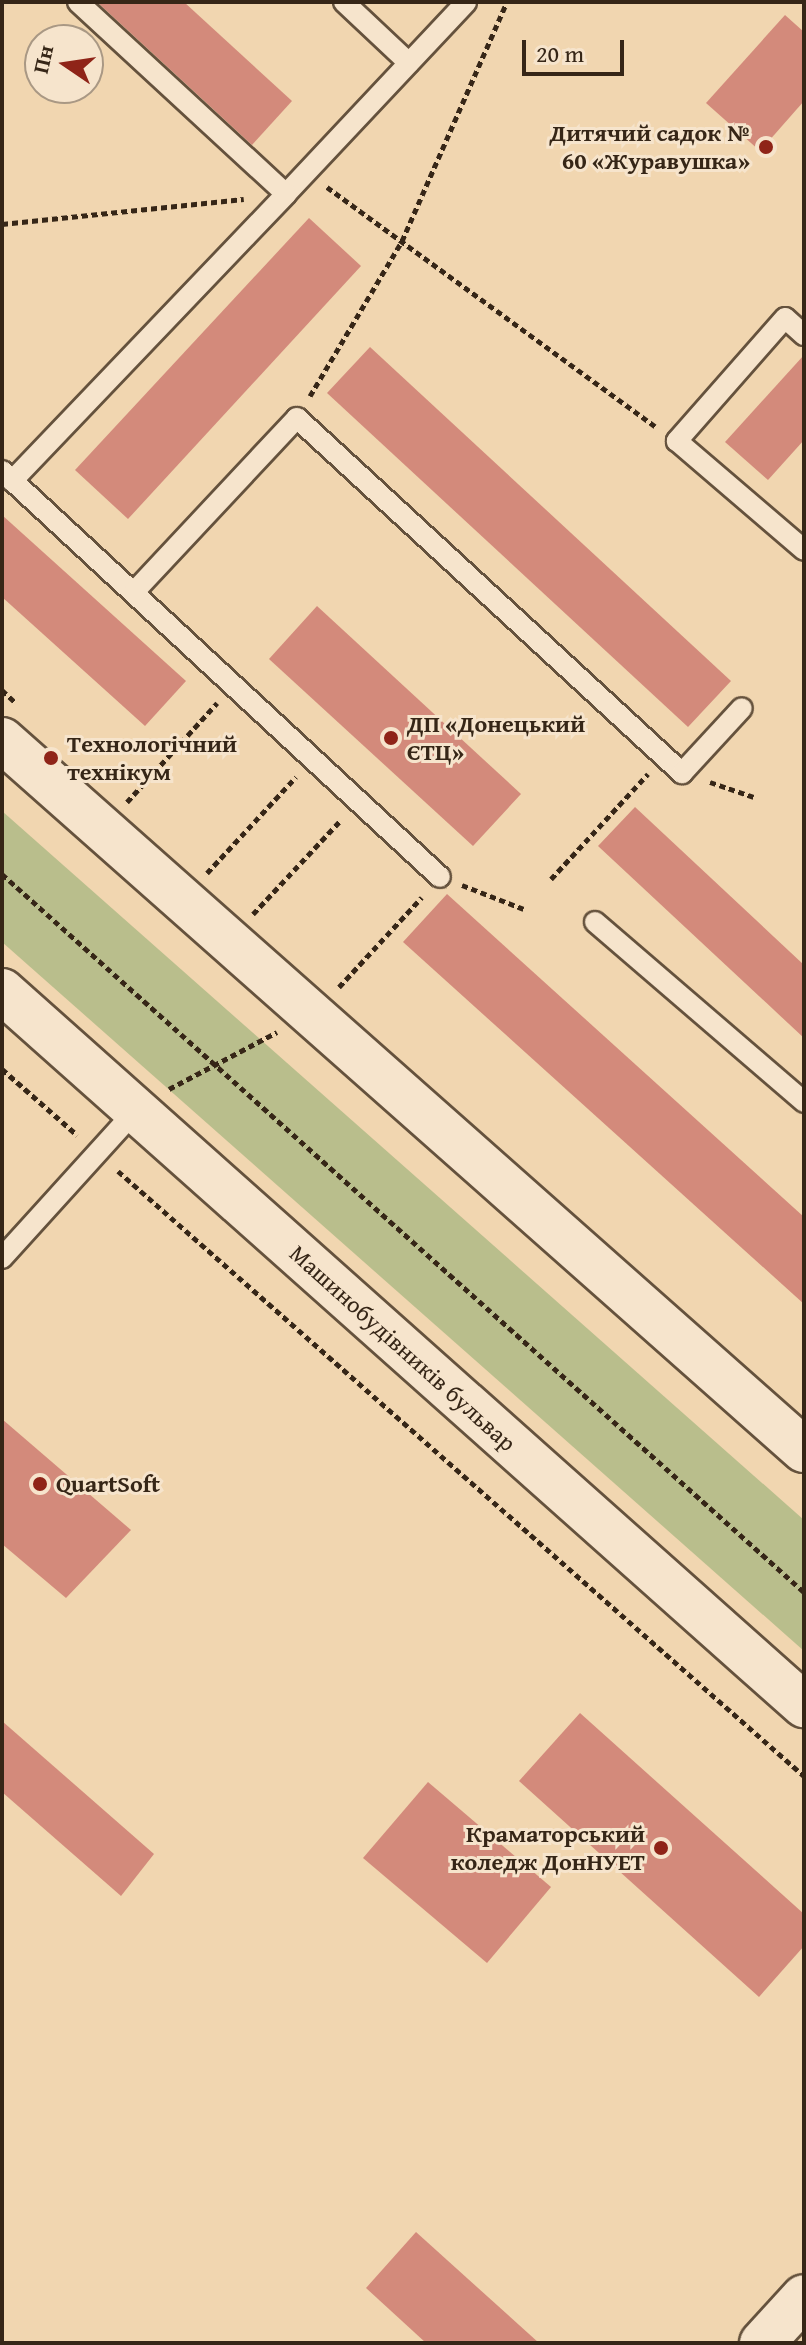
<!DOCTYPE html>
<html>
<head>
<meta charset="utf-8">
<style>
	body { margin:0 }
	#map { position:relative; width:806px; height:2345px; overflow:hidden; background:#f1d6b0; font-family:"Gentium Book Plus",serif }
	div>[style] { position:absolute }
	.green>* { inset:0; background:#b9be8c }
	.building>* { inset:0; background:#d38a7b }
	.path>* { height:5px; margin-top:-2.5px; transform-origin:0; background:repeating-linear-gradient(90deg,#362617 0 6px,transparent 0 10px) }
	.roads { filter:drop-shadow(2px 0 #65523d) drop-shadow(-2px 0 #65523d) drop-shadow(0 2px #65523d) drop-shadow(0 -2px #65523d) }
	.service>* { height:20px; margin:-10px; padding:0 10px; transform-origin:10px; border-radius:10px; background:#f6e4cc }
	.tertiary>* { height:44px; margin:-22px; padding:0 22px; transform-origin:22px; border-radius:22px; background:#f6e4cc }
	.dots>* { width:22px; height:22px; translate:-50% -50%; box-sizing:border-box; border:4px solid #f6e4cc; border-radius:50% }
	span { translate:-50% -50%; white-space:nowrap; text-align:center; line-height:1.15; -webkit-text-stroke:6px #f6e4cc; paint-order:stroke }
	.poi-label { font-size:24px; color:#362617; font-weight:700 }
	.right { translate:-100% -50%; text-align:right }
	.left { translate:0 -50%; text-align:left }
	.street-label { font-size:24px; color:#362617 }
	.frame { position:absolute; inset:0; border:4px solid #362617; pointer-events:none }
	.north { position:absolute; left:24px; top:24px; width:80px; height:80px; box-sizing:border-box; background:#f6e4cc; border:2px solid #a99884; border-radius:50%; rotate:283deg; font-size:22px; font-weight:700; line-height:32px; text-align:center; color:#362617 }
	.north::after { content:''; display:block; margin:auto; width:28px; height:36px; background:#8f2418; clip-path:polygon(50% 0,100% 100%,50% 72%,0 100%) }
	.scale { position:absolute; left:522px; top:40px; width:102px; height:36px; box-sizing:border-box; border:4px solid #362617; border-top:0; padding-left:10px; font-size:24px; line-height:28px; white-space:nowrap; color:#362617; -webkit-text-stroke:6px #f6e4cc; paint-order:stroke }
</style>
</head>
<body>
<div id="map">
	<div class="green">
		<i style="clip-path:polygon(2px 811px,804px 1520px,804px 1651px,2px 942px)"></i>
	</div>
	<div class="building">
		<i style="clip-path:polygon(97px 2px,184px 2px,292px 101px,252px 145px)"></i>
		<i style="clip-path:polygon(785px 15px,804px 32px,804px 101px,760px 151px,706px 103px)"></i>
		<i style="clip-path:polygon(309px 218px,361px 266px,128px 519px,75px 470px)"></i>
		<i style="clip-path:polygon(370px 347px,731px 681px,688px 727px,327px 393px)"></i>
		<i style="clip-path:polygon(804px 355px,804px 440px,768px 480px,725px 442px)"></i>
		<i style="clip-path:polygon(2px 515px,186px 681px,145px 726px,2px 597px)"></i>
		<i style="clip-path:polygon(317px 606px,521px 794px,473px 846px,269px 659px)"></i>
		<i style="clip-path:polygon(635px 807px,804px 965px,804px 1038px,598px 846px)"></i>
		<i style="clip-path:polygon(447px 894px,804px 1217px,804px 1304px,403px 942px)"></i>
		<i style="clip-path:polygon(2px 1419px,131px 1530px,66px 1598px,2px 1544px)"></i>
		<i style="clip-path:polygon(580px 1713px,804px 1914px,804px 1946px,759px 1997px,519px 1781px)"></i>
		<i style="clip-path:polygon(2px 1721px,154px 1854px,121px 1896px,2px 1792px)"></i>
		<i style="clip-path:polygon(428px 1782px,551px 1887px,487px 1963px,363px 1858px)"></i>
		<i style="clip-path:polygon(416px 2232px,539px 2343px,426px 2343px,366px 2288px)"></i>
	</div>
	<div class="path">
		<i style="left:327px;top:187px;width:406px;rotate:36.1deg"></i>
		<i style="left:2px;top:224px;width:243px;rotate:-5.9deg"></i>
		<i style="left:310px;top:396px;width:180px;rotate:-59.3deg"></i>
		<i style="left:402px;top:241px;width:261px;rotate:-66.3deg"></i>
		<i style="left:2px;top:690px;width:19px;rotate:43deg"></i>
		<i style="left:710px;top:782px;width:46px;rotate:18.8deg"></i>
		<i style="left:127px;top:802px;width:134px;rotate:-47.7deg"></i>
		<i style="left:207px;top:873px;width:131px;rotate:-47.2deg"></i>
		<i style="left:2px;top:874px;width:1076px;rotate:41.84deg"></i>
		<i style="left:551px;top:879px;width:143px;rotate:-47.3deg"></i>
		<i style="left:462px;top:885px;width:66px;rotate:21.2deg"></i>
		<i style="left:253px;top:914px;width:129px;rotate:-46.9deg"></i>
		<i style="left:339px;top:987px;width:122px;rotate:-47.3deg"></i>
		<i style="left:2px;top:1069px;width:100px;rotate:41.3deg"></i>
		<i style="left:169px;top:1089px;width:122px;rotate:-27.8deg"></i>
		<i style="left:118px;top:1171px;width:915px;rotate:41.41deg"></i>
	</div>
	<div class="roads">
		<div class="service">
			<i style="left:344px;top:2px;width:89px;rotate:43.2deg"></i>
			<i style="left:286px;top:194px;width:263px;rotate:-46.8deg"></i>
			<i style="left:804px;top:335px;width:25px;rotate:-138deg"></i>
			<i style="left:785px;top:318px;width:164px;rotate:131.3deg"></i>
			<i style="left:677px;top:441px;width:167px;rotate:40.6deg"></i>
			<i style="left:2px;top:471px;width:597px;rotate:42.83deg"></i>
			<i style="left:12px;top:481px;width:397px;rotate:-46.3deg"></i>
			<i style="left:286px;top:194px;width:283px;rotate:-137.3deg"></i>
			<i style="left:134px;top:592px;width:238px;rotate:-46.9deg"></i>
			<i style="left:297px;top:418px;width:524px;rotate:42.68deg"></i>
			<i style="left:682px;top:773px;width:88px;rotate:-47.3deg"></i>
			<i style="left:595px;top:922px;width:276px;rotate:40.7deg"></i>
			<i style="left:2px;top:1258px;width:200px;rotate:-47.8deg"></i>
		</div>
		<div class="tertiary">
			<i style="left:2px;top:740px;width:1071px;rotate:41.52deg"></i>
			<i style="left:2px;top:991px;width:1074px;rotate:41.68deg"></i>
			<i style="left:762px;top:2343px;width:62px;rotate:-47.6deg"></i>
		</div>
	</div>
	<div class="dots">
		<i style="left:766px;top:147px;background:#8f2418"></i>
		<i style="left:391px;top:738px;background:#8f2418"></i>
		<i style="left:51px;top:758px;background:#8f2418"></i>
		<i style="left:40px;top:1484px;background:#8f2418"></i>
		<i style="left:661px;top:1848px;background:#8f2418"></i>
	</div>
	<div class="poi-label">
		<span class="right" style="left:750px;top:147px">Дитячий садок №<br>60 «Журавушка»</span>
		<span class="left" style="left:407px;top:738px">ДП «Донецький<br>ЄТЦ»</span>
		<span class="left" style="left:67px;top:758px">Технологічний<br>технікум</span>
		<span class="left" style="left:56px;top:1484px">QuartSoft</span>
		<span class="right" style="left:645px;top:1848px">Краматорський<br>коледж ДонНУЕТ</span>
	</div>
	<div class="street-label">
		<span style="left:403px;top:1348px;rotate:42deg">Машинобудівників бульвар</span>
	</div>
	<div class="frame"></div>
	<div class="north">Пн</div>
	<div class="scale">20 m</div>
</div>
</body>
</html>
